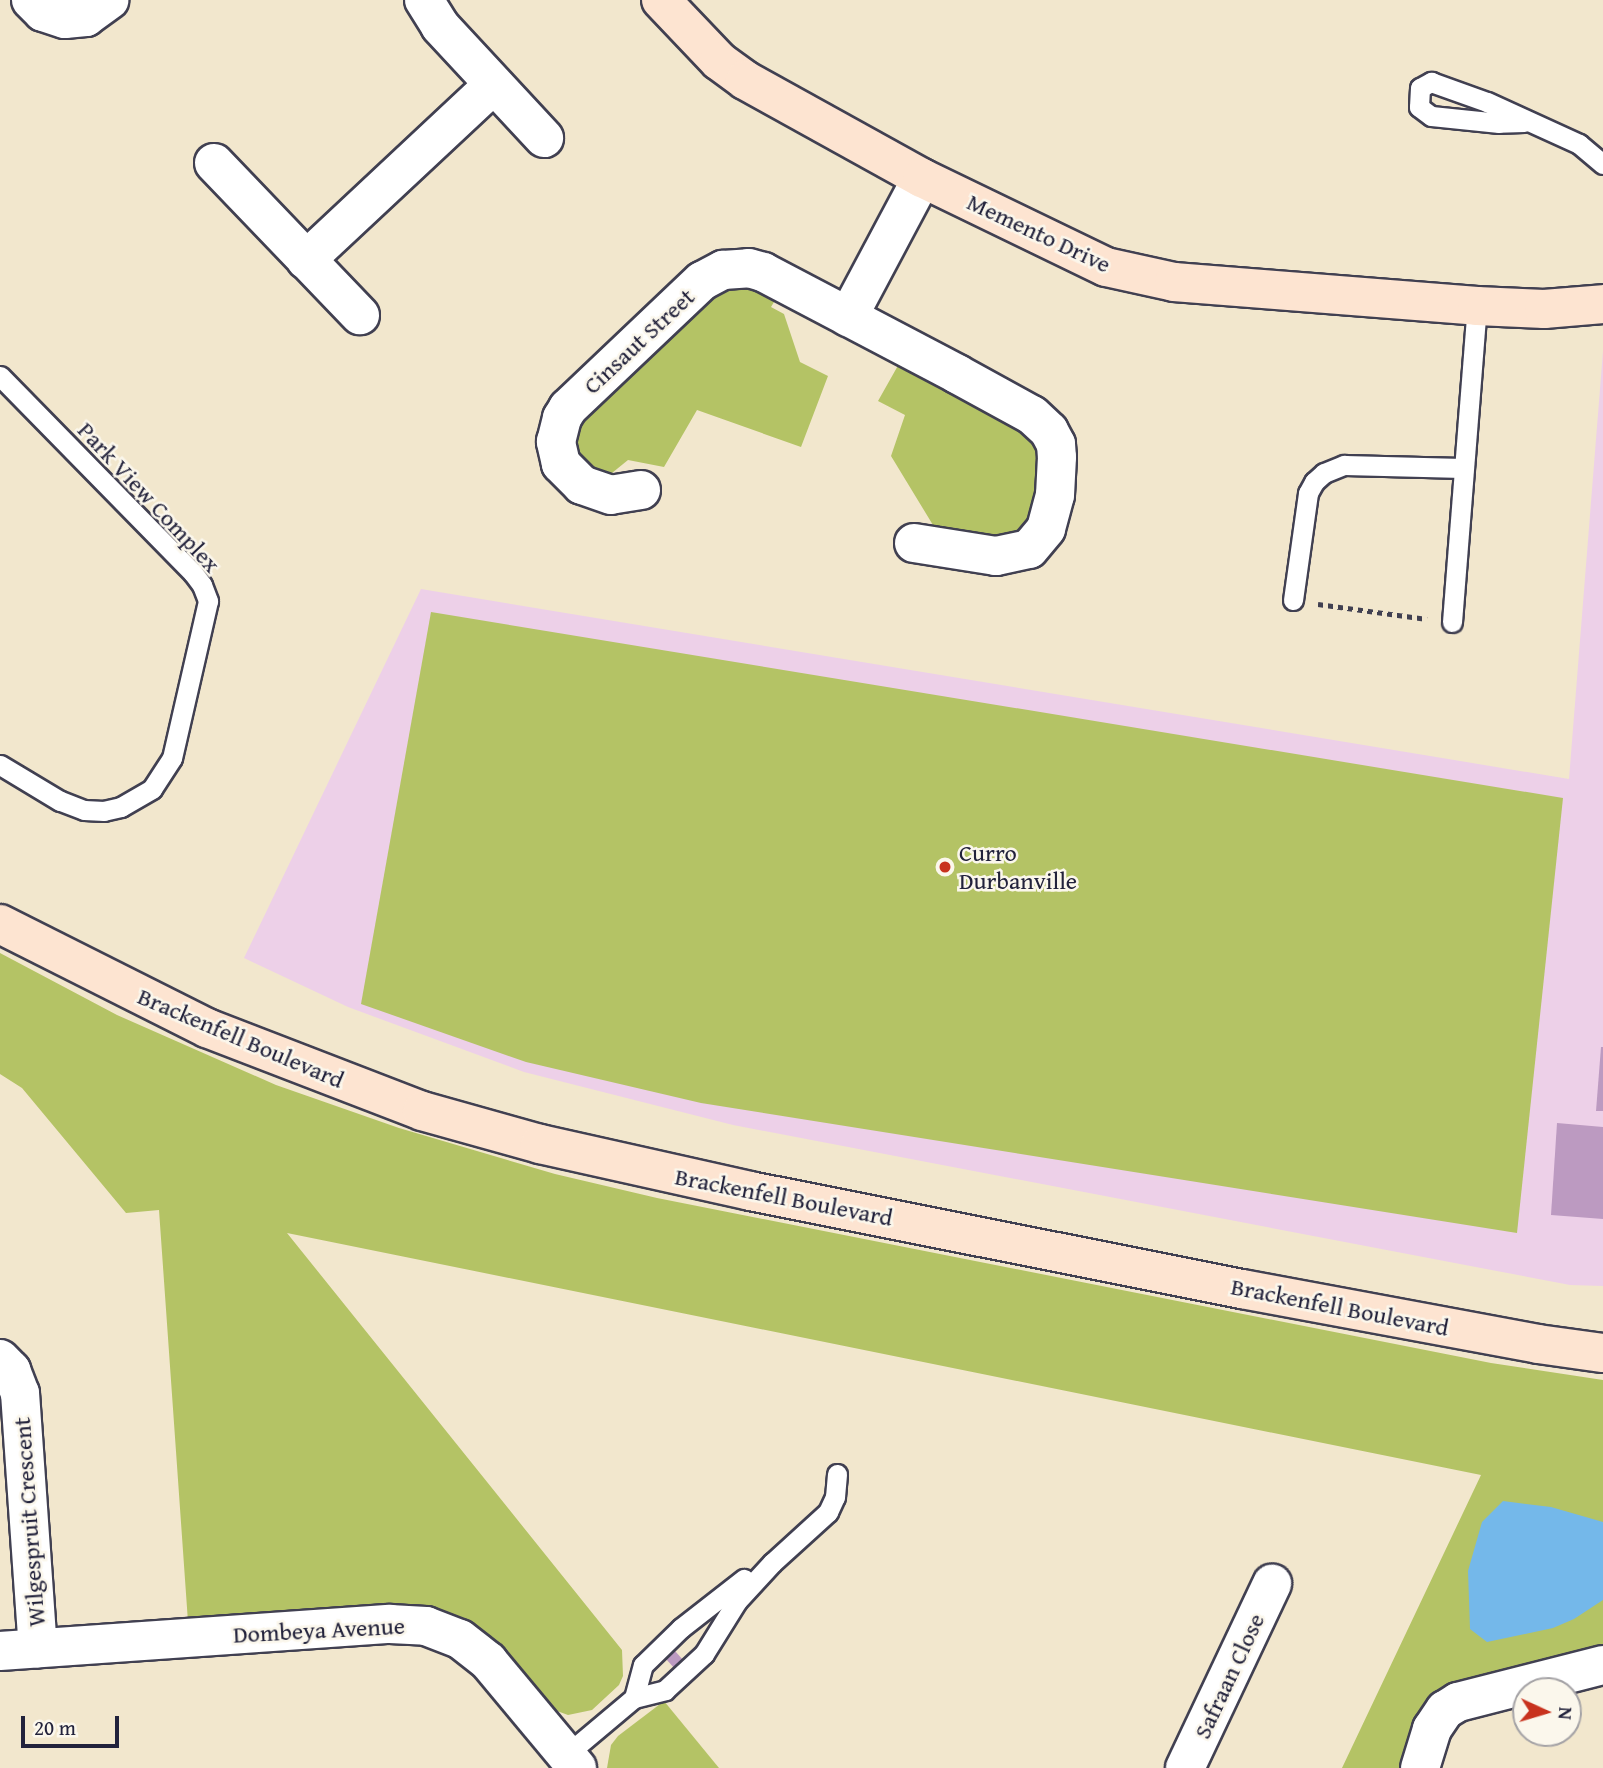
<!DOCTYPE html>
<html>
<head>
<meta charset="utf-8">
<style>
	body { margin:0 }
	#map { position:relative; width:1603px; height:1768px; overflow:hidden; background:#f2e7cd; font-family:"Gentium Book Plus",serif }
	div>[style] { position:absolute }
	.built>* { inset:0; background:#edd0e8 }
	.green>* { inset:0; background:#b4c365 }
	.water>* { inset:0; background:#74b8ea }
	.building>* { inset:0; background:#bc9ac1 }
	.path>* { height:4.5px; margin-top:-2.25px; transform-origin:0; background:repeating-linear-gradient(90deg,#414051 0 5px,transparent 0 10px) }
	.roads { filter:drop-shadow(2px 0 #414051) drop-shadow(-2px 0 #414051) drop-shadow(0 2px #414051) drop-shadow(0 -2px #414051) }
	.lane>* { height:19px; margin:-9.5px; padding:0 9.5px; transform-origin:9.5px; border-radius:9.5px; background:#fff }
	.street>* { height:38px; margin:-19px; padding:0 19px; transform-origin:19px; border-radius:19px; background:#fff }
	.secondary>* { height:38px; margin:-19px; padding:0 19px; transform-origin:19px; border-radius:19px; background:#fde4d1 }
	.dots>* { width:19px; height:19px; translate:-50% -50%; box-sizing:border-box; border:4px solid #fbf7ec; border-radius:50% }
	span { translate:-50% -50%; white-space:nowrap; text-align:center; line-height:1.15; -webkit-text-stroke:5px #fbf7ec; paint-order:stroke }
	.street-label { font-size:24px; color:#22223b }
	.poi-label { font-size:24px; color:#22223b }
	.left { translate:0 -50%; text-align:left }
	.north { position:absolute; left:1512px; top:1677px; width:70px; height:70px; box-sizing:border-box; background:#fbf7ec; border:2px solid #a4a2a5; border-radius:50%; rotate:94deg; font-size:19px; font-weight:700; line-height:28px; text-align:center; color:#22223b }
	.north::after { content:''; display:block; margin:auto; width:24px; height:32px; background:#c8321e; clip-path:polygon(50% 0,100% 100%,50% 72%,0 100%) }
	.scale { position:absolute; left:21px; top:1716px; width:98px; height:32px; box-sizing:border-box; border:4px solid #22223b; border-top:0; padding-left:9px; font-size:21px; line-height:24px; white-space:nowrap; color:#22223b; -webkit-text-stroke:5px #fbf7ec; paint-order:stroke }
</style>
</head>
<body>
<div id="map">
	<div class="built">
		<i style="clip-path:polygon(1603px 351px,1603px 1286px,1570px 1285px,733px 1125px,524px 1072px,348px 1007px,244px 958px,421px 589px,1569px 779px)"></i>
	</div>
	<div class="green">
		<i style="clip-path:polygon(741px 282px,777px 297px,771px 307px,784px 314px,800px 362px,828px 376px,801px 447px,697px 410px,664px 467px,628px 460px,612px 473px,603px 474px,584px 467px,573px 445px,578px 422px,710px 295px)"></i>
		<i style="clip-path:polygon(900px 362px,1026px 432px,1033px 439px,1039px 459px,1033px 520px,1029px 527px,1003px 539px,936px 530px,891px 456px,905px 415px,878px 401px)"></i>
		<i style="clip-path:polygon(431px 612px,1563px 798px,1517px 1233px,701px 1103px,526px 1062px,361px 1004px)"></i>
		<i style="clip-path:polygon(0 953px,117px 1015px,276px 1085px,399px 1128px,555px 1174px,657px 1198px,1491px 1363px,1603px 1380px,1603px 1648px,1468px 1680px,1404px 1768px,1342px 1768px,1481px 1475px,287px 1233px,622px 1650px,623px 1676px,619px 1685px,592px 1710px,568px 1715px,549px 1708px,491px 1639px,188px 1622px,159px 1210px,126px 1213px,22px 1088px,0 1074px)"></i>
		<i style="clip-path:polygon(664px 1701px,719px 1768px,607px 1768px,611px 1745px,618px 1736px)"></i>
	</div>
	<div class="water">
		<i style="clip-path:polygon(1503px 1501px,1551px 1507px,1603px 1522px,1603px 1600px,1574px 1619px,1553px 1628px,1487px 1642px,1470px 1629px,1468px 1571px,1482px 1522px)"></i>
	</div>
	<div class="building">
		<i style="clip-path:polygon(1601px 1047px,1603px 1047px,1603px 1111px,1596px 1111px)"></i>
		<i style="clip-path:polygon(1557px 1123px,1603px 1127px,1603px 1219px,1551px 1215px)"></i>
		<i style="clip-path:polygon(675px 1651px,684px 1661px,675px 1669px,666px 1659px)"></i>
	</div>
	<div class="path">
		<i style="left:1318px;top:604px;width:110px;rotate:7.8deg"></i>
	</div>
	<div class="roads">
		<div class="lane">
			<i style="left:1524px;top:122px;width:25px;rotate:178deg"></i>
			<i style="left:1499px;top:123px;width:68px;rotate:-174.1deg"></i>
			<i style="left:1431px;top:116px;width:15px;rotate:-143deg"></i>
			<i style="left:1419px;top:107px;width:19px;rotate:-87deg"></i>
			<i style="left:1420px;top:88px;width:13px;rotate:-29deg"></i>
			<i style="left:1431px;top:82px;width:59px;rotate:19.7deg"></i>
			<i style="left:1487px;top:102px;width:101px;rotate:24.5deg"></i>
			<i style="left:1579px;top:144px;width:31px;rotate:40deg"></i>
			<i style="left:0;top:376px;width:276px;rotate:45.6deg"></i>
			<i style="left:193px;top:573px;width:15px;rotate:53deg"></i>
			<i style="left:202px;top:585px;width:17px;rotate:69deg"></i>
			<i style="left:208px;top:601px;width:161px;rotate:102.9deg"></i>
			<i style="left:172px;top:758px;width:37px;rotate:123deg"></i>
			<i style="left:152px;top:789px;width:36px;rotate:150deg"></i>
			<i style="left:121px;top:807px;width:17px;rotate:167deg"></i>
			<i style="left:104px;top:811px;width:20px;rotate:-177deg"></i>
			<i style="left:84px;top:810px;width:26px;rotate:-159deg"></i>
			<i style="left:60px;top:801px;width:70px;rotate:-149deg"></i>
			<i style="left:1293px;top:600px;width:108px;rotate:-82deg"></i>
			<i style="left:1308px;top:493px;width:13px;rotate:-61deg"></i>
			<i style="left:1314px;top:482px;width:13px;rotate:-42deg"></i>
			<i style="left:1324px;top:473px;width:22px;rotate:-22deg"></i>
			<i style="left:1344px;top:465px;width:119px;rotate:1.4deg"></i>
			<i style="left:1452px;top:622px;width:317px;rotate:-85.5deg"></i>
			<i style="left:634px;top:1698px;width:34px;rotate:-75deg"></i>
			<i style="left:643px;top:1665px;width:53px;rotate:-44.2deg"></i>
			<i style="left:681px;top:1628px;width:80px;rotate:-37.9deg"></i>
			<i style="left:566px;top:1755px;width:89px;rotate:-40deg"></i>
			<i style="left:634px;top:1698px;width:32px;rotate:-14deg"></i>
			<i style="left:665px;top:1690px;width:53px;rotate:-42.7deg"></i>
			<i style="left:704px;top:1654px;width:62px;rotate:-58.1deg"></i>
			<i style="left:737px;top:1601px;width:52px;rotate:-47.4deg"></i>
			<i style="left:772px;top:1563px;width:76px;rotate:-42.3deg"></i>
			<i style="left:828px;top:1512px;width:17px;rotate:-65deg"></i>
			<i style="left:835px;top:1497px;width:23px;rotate:-85deg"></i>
		</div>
		<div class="street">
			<i style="left:31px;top:0;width:17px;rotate:45deg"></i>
			<i style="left:43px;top:12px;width:23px;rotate:18deg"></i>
			<i style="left:65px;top:19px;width:21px;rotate:-5deg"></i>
			<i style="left:86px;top:17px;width:29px;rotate:-36deg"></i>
			<i style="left:424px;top:0;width:31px;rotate:58deg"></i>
			<i style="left:440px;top:26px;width:153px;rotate:47.1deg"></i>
			<i style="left:214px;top:163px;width:211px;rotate:46.2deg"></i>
			<i style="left:306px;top:260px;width:255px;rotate:-43.1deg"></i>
			<i style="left:848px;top:317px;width:157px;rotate:-62deg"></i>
			<i style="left:641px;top:490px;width:30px;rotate:171deg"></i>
			<i style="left:611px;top:495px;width:31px;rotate:-161deg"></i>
			<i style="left:582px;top:485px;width:30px;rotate:-135deg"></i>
			<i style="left:561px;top:464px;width:23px;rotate:-103deg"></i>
			<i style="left:556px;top:442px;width:25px;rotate:-76deg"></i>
			<i style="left:562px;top:418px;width:12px;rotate:-59deg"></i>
			<i style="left:568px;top:408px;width:185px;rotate:-43.5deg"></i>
			<i style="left:702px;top:281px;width:24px;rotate:-28deg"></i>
			<i style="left:723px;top:270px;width:26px;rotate:-4deg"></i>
			<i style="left:749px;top:268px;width:15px;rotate:16deg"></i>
			<i style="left:763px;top:272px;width:219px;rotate:27.7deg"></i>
			<i style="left:957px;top:374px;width:85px;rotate:28.7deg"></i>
			<i style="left:1032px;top:415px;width:23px;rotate:43deg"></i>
			<i style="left:1049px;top:431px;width:15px;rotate:62deg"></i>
			<i style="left:1056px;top:444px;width:13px;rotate:86deg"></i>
			<i style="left:1057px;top:457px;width:38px;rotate:93deg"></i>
			<i style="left:1055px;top:495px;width:35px;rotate:105deg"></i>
			<i style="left:1046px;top:529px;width:26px;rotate:130deg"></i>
			<i style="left:1029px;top:549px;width:34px;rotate:168deg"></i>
			<i style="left:996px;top:556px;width:83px;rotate:-171deg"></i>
			<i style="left:0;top:1359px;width:16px;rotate:45deg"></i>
			<i style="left:11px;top:1370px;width:25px;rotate:69deg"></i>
			<i style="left:20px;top:1393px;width:256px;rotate:86deg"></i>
			<i style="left:0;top:1651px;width:391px;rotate:-4deg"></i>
			<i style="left:390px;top:1624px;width:36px;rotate:3deg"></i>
			<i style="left:426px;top:1626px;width:36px;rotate:21deg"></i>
			<i style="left:460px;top:1639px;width:36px;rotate:38deg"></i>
			<i style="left:488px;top:1661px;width:139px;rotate:50.2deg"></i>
			<i style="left:1185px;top:1768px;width:204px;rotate:-64.7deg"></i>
			<i style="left:1420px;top:1768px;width:41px;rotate:-72.9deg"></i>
			<i style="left:1432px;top:1729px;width:23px;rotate:-56deg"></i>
			<i style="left:1445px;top:1710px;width:15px;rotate:-32deg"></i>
			<i style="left:1458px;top:1702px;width:150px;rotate:-14.3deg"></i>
		</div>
		<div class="secondary">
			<i style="left:661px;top:0;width:84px;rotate:46.4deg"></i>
			<i style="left:719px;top:61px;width:32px;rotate:36deg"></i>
			<i style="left:745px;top:80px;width:202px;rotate:29deg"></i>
			<i style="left:922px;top:178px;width:204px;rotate:25.8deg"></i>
			<i style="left:1106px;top:267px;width:70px;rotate:12.4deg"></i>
			<i style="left:1174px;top:282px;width:304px;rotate:4.5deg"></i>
			<i style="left:1477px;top:306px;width:67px;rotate:2.6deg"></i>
			<i style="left:1544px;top:309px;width:59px;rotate:-4.8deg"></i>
			<i style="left:0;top:924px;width:232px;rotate:26.7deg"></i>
			<i style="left:207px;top:1028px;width:230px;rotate:21.1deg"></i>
			<i style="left:422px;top:1111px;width:123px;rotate:15.6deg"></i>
			<i style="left:540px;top:1144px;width:215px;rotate:12.6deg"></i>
			<i style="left:750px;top:1191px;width:502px;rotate:11.27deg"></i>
			<i style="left:1242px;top:1289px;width:301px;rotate:10.5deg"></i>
			<i style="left:1538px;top:1344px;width:66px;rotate:7.9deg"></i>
		</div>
	</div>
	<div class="dots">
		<i style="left:945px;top:867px;background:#c8321e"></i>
	</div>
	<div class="street-label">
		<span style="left:1039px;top:233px;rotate:25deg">Memento Drive</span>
		<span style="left:639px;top:341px;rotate:-43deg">Cinsaut Street</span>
		<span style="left:149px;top:497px;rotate:47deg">Park View Complex</span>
		<span style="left:241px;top:1038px;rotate:23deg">Brackenfell Boulevard</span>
		<span style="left:784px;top:1197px;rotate:11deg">Brackenfell Boulevard</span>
		<span style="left:1340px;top:1307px;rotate:11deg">Brackenfell Boulevard</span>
		<span style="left:29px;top:1522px;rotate:-94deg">Wilgespruit Crescent</span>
		<span style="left:319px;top:1630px;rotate:-3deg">Dombeya Avenue</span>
		<span style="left:1229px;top:1676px;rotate:-65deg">Safraan Close</span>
	</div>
	<div class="poi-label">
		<span class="left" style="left:959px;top:867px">Curro<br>Durbanville</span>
	</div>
	<div class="north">N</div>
	<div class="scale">20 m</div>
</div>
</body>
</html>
